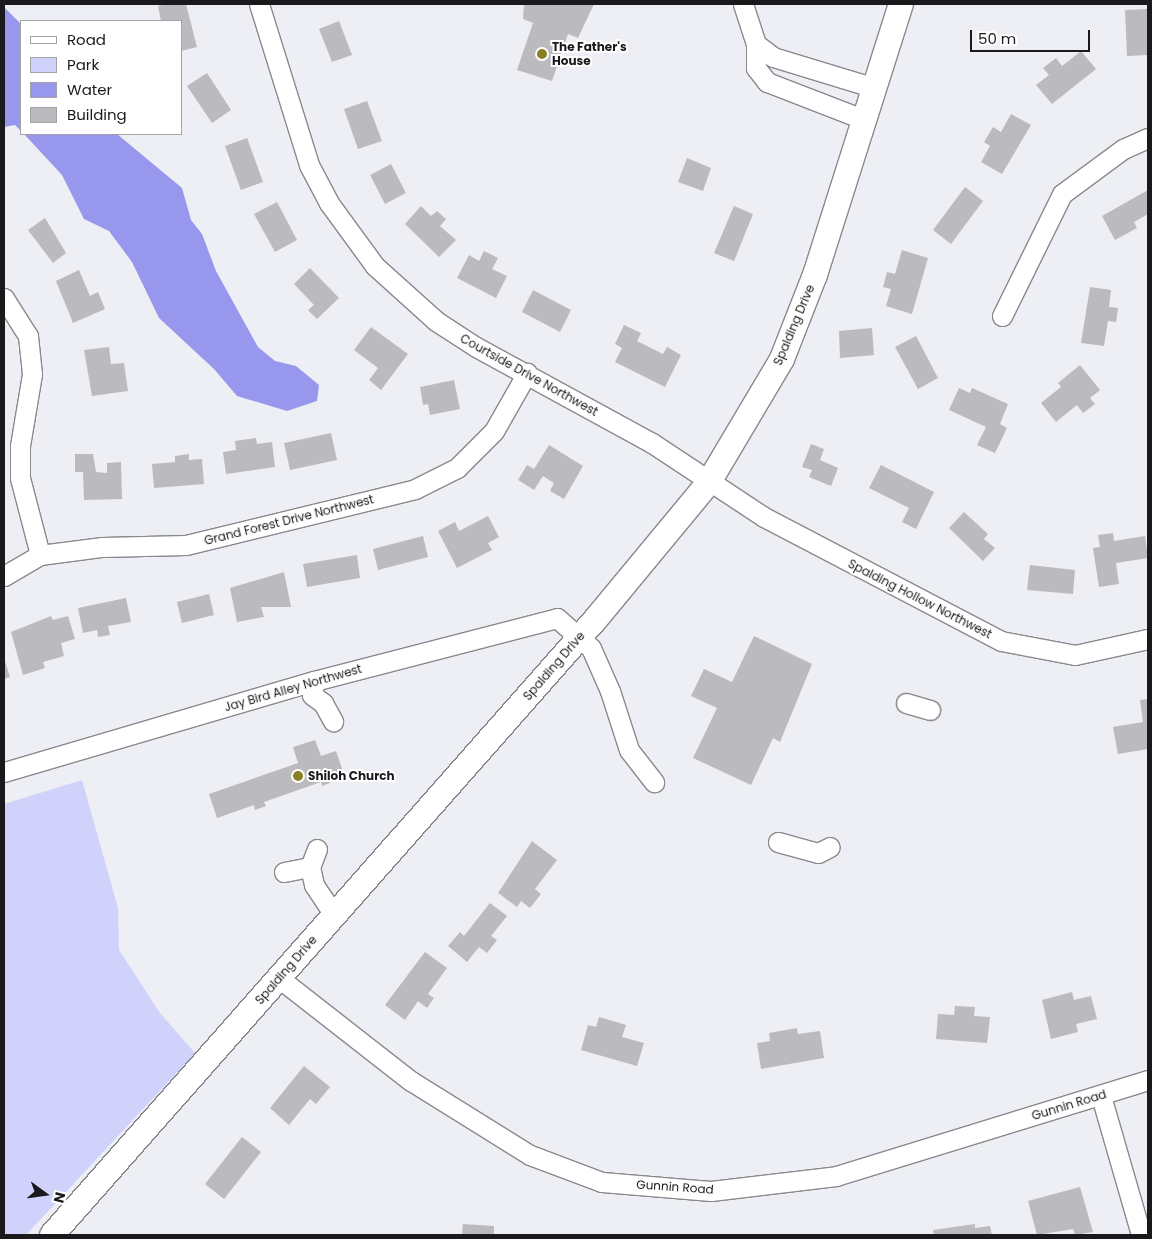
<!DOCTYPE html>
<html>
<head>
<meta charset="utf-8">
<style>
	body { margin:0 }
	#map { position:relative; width:1152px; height:1239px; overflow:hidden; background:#eeeff4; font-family:Poppins,sans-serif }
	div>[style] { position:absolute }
	.green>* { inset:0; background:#d0d2fc }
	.water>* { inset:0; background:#9797ee }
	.building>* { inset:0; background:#bababf }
	.roads { filter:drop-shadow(1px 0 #88898d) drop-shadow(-1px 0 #88898d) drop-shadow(0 1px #88898d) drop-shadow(0 -1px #88898d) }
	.minor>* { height:19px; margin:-9.5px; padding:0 9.5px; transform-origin:9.5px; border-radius:9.5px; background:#fff }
	.major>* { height:24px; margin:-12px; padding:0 12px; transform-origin:12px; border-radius:12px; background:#fff }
	.dots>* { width:14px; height:14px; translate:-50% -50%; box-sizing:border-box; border:2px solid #fff; border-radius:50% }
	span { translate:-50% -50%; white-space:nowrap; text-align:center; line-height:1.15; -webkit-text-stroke:4px #fff; paint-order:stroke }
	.poi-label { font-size:12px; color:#1a1a1c; font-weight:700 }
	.left { translate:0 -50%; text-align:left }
	.street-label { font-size:12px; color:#1a1a1c }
	.frame { position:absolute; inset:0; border:5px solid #1a1a1c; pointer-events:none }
	.legend { position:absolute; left:20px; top:20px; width:162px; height:115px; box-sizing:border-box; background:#fff; border:1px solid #a3a3a4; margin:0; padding:6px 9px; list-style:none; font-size:15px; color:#1a1a1c }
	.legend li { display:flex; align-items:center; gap:10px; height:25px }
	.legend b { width:25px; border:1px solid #a3a3a4 }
	.north { position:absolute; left:20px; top:1169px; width:50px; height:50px; -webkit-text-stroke:4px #fff; paint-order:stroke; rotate:104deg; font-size:14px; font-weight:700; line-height:20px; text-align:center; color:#1a1a1c }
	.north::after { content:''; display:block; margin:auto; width:18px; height:22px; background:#1a1a1c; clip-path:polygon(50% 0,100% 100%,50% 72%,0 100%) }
	.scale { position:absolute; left:970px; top:30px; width:120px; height:22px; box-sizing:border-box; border:2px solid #1a1a1c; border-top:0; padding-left:6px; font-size:15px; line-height:18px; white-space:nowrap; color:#1a1a1c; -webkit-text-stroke:4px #fff; paint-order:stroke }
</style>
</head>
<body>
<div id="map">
	<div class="green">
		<i style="clip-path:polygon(82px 780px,118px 908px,119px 950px,160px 1013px,195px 1053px,26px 1235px,4px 1235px,4px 804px)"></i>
	</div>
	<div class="water">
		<i style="clip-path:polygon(4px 7px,21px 24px,21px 131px,15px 125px,4px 127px)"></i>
		<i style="clip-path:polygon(24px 134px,117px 134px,182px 188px,191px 220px,202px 234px,216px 271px,258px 347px,275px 361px,296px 366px,319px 385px,317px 401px,287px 411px,237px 396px,214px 369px,159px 318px,132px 262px,109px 231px,84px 219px,62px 175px)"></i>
	</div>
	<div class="building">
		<i style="clip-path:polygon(167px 4px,186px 4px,197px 47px,181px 51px,181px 21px,161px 21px,158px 6px)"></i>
		<i style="clip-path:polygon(524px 4px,594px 4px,578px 38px,568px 34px,552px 81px,517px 70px,533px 23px,523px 19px)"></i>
		<i style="clip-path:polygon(1148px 9px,1148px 55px,1127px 56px,1125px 10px)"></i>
		<i style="clip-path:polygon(339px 21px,352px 55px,332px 62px,319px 29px)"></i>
		<i style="clip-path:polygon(1081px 51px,1096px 69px,1052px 104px,1036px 85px,1049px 75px,1043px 68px,1056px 58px,1062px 66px)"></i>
		<i style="clip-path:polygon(207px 73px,231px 110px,212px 123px,187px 86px)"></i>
		<i style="clip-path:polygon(367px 101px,382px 141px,358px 149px,344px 109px)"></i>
		<i style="clip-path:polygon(1011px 114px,1031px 125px,1002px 174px,981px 162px,990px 146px,984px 142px,993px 127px,1001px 132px)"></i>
		<i style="clip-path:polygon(247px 138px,263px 182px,241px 190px,225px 146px)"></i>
		<i style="clip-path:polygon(687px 158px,711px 168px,703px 191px,678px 182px)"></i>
		<i style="clip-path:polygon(391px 164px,406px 193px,385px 204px,370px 175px)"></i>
		<i style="clip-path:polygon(965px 187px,983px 201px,951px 244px,933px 230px)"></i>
		<i style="clip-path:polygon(1148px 190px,1148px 214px,1134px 222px,1137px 228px,1115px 240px,1102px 216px)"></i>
		<i style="clip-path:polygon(277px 202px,297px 240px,275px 252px,254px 214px)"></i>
		<i style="clip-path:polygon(421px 206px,431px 216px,437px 211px,446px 219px,440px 226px,456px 240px,439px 257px,405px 224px)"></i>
		<i style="clip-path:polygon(734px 206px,753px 214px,734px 261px,714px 253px)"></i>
		<i style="clip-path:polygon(45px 218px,66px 253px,53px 263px,28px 230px)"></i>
		<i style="clip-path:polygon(902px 250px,928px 258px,912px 314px,886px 306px,891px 289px,883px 287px,887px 272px,895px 274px)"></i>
		<i style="clip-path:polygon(484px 251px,498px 258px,492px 269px,507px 276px,496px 298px,457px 278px,469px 255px,479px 261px)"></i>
		<i style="clip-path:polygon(310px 268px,339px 298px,317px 319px,308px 310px,314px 305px,294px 284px)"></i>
		<i style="clip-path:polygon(79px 270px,90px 296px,98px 292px,105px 309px,73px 323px,56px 281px)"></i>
		<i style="clip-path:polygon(1090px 287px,1111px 290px,1109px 307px,1118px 308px,1116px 322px,1108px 321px,1104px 346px,1081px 343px)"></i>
		<i style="clip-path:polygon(533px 290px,571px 310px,560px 332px,522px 312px)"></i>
		<i style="clip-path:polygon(624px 325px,641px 333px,637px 341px,663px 354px,667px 347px,681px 355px,665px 387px,615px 362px,622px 348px,615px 344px)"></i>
		<i style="clip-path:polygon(371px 327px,408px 354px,381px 390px,369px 380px,378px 368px,354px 350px)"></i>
		<i style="clip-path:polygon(872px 328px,874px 355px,840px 358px,839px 331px)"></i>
		<i style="clip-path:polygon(916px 336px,938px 378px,918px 389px,895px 347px)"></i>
		<i style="clip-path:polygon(109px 347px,111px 364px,124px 363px,128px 391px,92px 396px,84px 350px)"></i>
		<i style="clip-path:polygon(1080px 365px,1100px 390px,1090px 398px,1095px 404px,1083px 413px,1077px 405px,1056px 422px,1041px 403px,1061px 387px,1058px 383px)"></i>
		<i style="clip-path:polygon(454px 380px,460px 409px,430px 415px,428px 404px,423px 405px,420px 387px)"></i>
		<i style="clip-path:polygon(959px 388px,970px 393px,972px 388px,1008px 404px,1000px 424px,1007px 428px,995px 453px,977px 445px,986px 427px,949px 410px)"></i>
		<i style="clip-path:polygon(331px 433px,337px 460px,290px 470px,284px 443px)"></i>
		<i style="clip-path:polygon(256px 438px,257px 444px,272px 442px,275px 467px,226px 474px,223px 452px,236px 450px,235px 441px)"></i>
		<i style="clip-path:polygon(811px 444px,824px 449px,820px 460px,838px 468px,831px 486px,809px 477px,812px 470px,802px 467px)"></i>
		<i style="clip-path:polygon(549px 445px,583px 466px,564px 499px,550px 491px,554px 483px,543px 476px,534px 490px,518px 480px,527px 465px,534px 469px)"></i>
		<i style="clip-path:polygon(75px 454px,93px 454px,96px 472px,107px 473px,107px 463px,121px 462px,122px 499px,84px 500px,83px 472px,75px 472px)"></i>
		<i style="clip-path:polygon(189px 454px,189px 460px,202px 459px,204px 484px,154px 488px,152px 464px,175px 462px,175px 456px)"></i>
		<i style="clip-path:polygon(881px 465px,934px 492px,916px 529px,902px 522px,909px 508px,869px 488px)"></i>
		<i style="clip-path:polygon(964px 512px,988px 534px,984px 539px,995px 548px,983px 561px,949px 528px)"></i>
		<i style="clip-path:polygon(488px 516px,499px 537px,488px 543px,492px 550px,457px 568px,438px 531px,455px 522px,459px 531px)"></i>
		<i style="clip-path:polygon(1113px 533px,1114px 541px,1145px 536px,1148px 558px,1116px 563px,1119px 584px,1099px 587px,1093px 548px,1100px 547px,1098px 535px)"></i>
		<i style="clip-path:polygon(423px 536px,428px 557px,378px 570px,373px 549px)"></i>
		<i style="clip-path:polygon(357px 555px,360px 578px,307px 587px,303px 564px)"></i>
		<i style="clip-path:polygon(1030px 565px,1075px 570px,1073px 594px,1027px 590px)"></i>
		<i style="clip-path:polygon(284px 572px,291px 607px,261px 607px,264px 617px,237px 622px,230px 588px)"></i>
		<i style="clip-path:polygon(209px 594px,214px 615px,182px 623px,177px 602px)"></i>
		<i style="clip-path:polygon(126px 598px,131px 622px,108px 626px,110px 635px,98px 637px,97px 630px,83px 633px,78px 608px)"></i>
		<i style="clip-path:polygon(51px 616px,53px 620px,68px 616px,75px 639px,61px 643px,64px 656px,43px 662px,45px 668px,23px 675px,11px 632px)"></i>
		<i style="clip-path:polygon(754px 636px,812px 664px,780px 742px,773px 738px,751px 785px,693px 758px,717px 708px,691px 696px,704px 669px,732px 682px)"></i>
		<i style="clip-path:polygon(4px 658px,10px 677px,4px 679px)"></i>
		<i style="clip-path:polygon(1148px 699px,1148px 749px,1118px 754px,1113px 727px,1143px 722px,1140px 700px)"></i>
		<i style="clip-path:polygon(315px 740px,321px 756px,336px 751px,344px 774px,329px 779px,330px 783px,322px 786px,321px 782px,264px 802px,266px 806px,255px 810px,254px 805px,217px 818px,209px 794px,298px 763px,293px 747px)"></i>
		<i style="clip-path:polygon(532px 841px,557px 860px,535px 889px,541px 894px,530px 908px,521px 901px,517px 907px,498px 893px)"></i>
		<i style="clip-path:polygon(490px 903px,507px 916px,491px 936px,497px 940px,487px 953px,479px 947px,467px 962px,448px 946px,460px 932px,464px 936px)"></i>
		<i style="clip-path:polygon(425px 952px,447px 968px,428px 994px,434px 998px,427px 1008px,418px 1001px,405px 1020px,385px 1005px)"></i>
		<i style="clip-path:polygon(1072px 992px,1074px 1000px,1091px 996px,1097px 1019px,1076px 1024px,1078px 1032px,1051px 1039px,1042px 1000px)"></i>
		<i style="clip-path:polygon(955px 1006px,975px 1007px,974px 1016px,990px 1017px,987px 1043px,936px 1039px,938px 1014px,954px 1015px)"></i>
		<i style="clip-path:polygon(599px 1017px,626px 1025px,622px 1037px,644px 1043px,637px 1066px,581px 1050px,588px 1025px,596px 1027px)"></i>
		<i style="clip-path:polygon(797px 1028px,798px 1034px,820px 1031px,824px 1058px,761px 1069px,757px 1043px,770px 1041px,769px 1033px)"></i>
		<i style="clip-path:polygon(304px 1066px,330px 1087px,316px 1104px,310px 1099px,289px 1125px,270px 1108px)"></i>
		<i style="clip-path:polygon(242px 1137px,261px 1152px,224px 1199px,205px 1184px)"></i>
		<i style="clip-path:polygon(1080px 1187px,1093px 1232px,1075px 1235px,1073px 1229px,1037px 1235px,1028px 1201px)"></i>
		<i style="clip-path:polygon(463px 1224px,494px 1226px,494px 1235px,462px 1235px)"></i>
		<i style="clip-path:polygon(975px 1224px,975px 1228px,990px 1226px,992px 1235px,934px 1235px,933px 1230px)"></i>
	</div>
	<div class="roads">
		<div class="minor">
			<i style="left:259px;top:4px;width:169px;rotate:72.7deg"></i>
			<i style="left:309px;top:165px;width:43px;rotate:62.2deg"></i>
			<i style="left:329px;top:203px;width:78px;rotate:53.9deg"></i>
			<i style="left:375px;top:266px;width:82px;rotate:42deg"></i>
			<i style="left:436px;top:321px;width:48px;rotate:33deg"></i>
			<i style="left:476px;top:347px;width:200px;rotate:28.6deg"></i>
			<i style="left:652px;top:443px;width:134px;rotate:33.5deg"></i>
			<i style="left:764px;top:517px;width:267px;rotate:27.6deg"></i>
			<i style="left:1001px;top:641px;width:75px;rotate:10.7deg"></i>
			<i style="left:1075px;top:655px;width:75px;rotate:-12.4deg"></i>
			<i style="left:743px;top:4px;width:42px;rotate:72deg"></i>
			<i style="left:756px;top:44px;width:24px;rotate:90deg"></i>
			<i style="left:756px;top:68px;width:18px;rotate:52deg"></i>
			<i style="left:767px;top:82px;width:105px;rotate:21.2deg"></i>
			<i style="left:756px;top:44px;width:21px;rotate:37deg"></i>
			<i style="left:773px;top:57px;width:107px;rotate:16.9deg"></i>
			<i style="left:4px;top:298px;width:45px;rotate:57.7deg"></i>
			<i style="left:28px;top:336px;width:38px;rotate:84deg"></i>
			<i style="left:32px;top:374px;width:73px;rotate:99.5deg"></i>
			<i style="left:20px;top:446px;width:32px;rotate:90deg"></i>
			<i style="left:20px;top:478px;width:80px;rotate:75.4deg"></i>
			<i style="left:1002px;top:316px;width:136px;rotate:-63.8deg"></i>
			<i style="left:1062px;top:194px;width:76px;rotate:-36.4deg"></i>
			<i style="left:1123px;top:149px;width:27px;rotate:-24deg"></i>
			<i style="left:4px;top:576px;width:42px;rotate:-30.3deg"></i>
			<i style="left:40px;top:555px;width:63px;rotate:-7.4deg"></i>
			<i style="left:102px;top:547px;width:84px;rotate:-1.4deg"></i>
			<i style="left:186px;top:545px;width:236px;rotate:-13.7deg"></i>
			<i style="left:415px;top:489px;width:47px;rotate:-26.6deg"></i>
			<i style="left:457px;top:468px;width:52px;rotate:-45deg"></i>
			<i style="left:494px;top:431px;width:67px;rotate:-60.4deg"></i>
			<i style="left:314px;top:681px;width:14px;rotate:98deg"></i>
			<i style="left:312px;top:695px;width:14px;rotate:36deg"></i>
			<i style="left:323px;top:703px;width:21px;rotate:61deg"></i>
			<i style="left:906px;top:703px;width:25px;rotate:16deg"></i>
			<i style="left:4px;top:772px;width:323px;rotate:-16.4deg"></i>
			<i style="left:314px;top:681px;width:251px;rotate:-14.5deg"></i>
			<i style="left:557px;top:618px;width:45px;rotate:41.4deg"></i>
			<i style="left:591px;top:648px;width:47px;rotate:66.2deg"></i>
			<i style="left:610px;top:691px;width:62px;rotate:72.1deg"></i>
			<i style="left:629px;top:750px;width:41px;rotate:52deg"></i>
			<i style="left:778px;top:842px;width:41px;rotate:15.4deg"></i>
			<i style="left:818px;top:853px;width:13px;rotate:-27deg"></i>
			<i style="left:317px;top:849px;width:19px;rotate:111deg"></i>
			<i style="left:310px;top:867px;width:18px;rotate:77deg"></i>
			<i style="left:314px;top:885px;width:36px;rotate:56deg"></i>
			<i style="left:284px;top:872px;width:26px;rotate:-11deg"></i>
			<i style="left:279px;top:978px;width:167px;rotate:38deg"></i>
			<i style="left:411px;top:1081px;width:140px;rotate:31.9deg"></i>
			<i style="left:530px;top:1155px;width:77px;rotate:20.6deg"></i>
			<i style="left:602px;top:1182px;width:109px;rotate:4.7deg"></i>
			<i style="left:711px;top:1191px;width:126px;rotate:-6.8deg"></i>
			<i style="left:836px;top:1176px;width:326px;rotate:-17.1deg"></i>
			<i style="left:1101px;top:1096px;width:145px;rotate:73.9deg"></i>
		</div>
		<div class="major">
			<i style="left:52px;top:1235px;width:820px;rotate:-48.56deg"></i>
			<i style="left:595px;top:620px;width:179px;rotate:-50.4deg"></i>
			<i style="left:709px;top:482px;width:143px;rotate:-59.3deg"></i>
			<i style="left:782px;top:359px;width:90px;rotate:-68.6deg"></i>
			<i style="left:815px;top:275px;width:284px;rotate:-72.4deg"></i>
		</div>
	</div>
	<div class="dots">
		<i style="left:542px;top:54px;background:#897f25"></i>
		<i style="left:298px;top:776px;background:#897f25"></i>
	</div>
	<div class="poi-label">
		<span class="left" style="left:552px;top:54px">The Father's<br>House</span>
		<span class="left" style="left:308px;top:776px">Shiloh Church</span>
	</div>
	<div class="street-label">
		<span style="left:794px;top:325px;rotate:-67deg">Spalding Drive</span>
		<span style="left:529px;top:375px;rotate:29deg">Courtside Drive Northwest</span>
		<span style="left:289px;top:520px;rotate:-14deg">Grand Forest Drive Northwest</span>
		<span style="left:920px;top:599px;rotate:27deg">Spalding Hollow Northwest</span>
		<span style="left:554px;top:666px;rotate:-49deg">Spalding Drive</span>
		<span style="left:293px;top:688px;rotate:-16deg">Jay Bird Alley Northwest</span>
		<span style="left:286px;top:970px;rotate:-49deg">Spalding Drive</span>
		<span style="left:1069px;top:1105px;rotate:-17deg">Gunnin Road</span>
		<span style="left:675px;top:1187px;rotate:4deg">Gunnin Road</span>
	</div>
	<div class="frame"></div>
	<ul class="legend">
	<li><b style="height:6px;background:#fff"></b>Road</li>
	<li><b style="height:14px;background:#d0d2fc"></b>Park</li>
	<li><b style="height:14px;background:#9797ee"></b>Water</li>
	<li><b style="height:14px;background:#bababf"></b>Building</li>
	</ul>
	<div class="north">N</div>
	<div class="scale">50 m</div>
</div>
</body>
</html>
